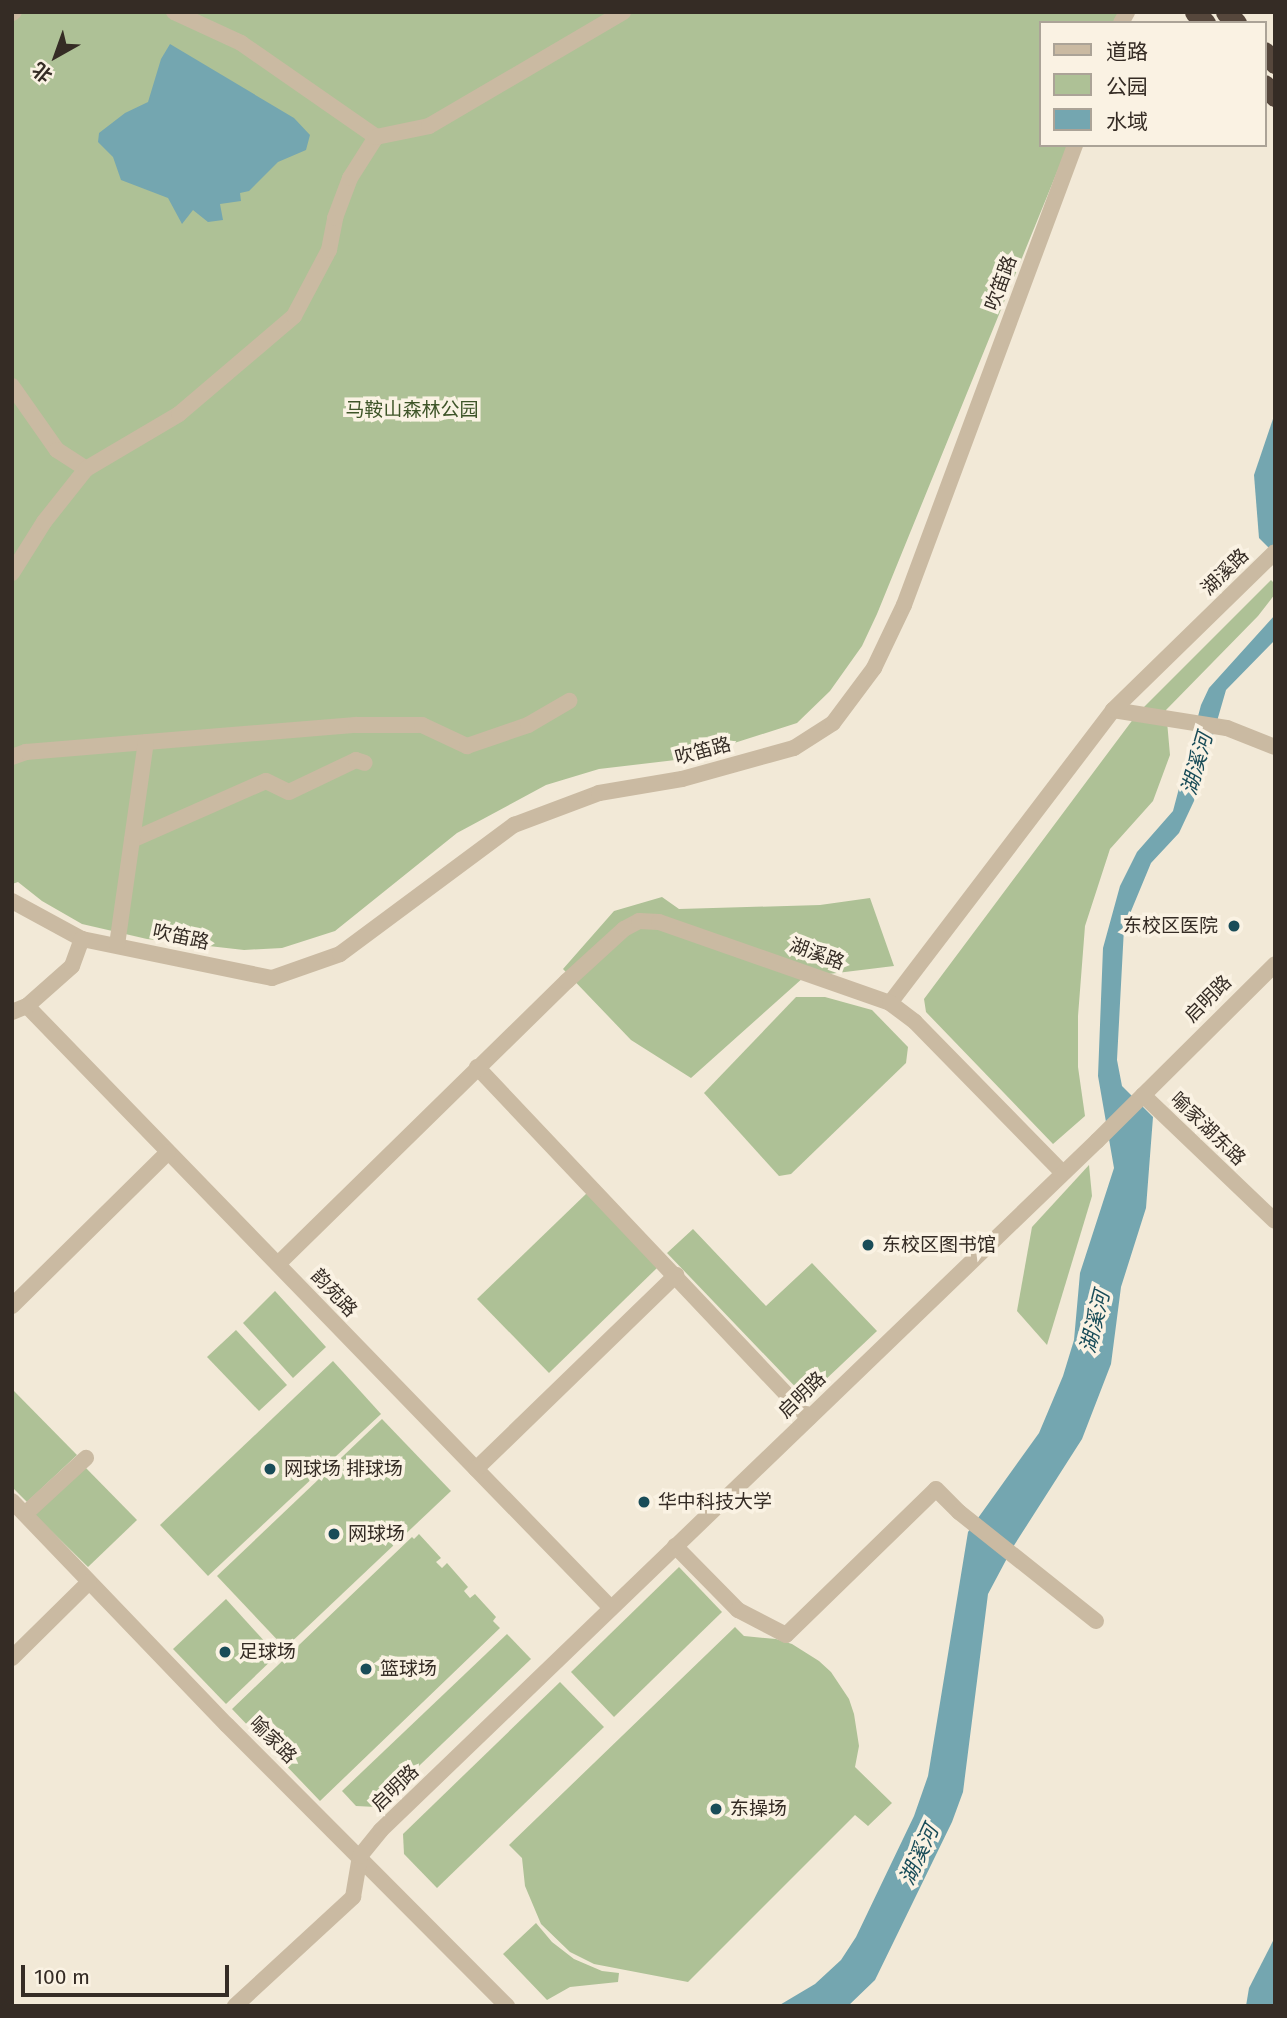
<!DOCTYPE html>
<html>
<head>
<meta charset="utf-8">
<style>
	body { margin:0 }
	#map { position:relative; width:1287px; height:2018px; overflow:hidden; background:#f2e9d7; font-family:"Fira Sans","Noto Sans SC",sans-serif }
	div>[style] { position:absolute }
	.green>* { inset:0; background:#aec196 }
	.water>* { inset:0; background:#74a6b0 }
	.minor>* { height:16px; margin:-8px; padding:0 8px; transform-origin:8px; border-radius:8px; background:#cabaa2 }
	.highway>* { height:21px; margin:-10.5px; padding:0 10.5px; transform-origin:10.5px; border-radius:10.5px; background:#56473c }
	.dots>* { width:19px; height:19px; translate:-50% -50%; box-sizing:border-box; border:4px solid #faf2e3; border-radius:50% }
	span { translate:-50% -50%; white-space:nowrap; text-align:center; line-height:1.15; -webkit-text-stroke:7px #faf2e3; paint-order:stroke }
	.street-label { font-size:19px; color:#352c25 }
	.park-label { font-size:19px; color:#3e5428 }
	.poi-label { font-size:19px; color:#352c25 }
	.right { translate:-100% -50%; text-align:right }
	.left { translate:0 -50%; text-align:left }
	.water-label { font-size:21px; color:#194c58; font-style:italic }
	.frame { position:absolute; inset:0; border:14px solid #352c25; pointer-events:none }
	.legend { position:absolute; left:1039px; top:21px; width:228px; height:126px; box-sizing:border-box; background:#faf2e3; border:2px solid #aba397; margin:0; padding:9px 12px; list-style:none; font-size:21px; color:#352c25 }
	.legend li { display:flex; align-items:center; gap:14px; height:35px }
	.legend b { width:35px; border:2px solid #aba397 }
	.north { position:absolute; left:21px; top:21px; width:70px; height:70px; -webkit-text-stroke:5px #faf2e3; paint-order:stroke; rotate:220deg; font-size:19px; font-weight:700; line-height:28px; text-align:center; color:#352c25 }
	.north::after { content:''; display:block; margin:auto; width:24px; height:32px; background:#352c25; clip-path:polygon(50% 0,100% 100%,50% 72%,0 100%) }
	.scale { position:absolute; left:21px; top:1965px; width:208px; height:32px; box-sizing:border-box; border:4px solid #352c25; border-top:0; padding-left:9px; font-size:21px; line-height:24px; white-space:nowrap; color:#352c25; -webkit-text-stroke:5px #faf2e3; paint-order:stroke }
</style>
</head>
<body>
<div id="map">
	<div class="green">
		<i style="clip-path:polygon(12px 12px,1119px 12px,1115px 23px,1040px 23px,1040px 145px,1068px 145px,877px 614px,862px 646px,830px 691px,797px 723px,684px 759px,599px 769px,546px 785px,457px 833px,335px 931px,282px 948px,244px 950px,147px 939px,82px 924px,42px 901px,18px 882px,12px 884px)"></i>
		<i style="clip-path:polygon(1271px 580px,1275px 584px,1275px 594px,1258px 616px,1166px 710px,1170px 755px,1153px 801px,1110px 849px,1085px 926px,1078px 1016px,1078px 1067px,1085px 1116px,1053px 1144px,926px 1012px,924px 999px,1137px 714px)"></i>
		<i style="clip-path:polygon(662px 897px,679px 909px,820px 905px,870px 898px,894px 966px,804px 977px,691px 1078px,631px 1040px,563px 969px,614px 911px)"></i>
		<i style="clip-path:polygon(796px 997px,825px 997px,872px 1010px,908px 1047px,906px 1063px,791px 1174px,779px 1176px,704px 1093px)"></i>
		<i style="clip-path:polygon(1089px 1165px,1092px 1196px,1047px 1345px,1017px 1311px,1032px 1227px)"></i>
		<i style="clip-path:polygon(587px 1193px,658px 1267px,549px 1373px,477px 1299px)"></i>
		<i style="clip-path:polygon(693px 1229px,766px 1306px,812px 1263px,877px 1331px,806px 1398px,667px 1253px)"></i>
		<i style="clip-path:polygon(275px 1291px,326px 1347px,293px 1378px,243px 1323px)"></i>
		<i style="clip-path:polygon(236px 1330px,287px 1385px,259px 1411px,207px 1357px)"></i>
		<i style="clip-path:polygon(333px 1361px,381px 1414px,208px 1576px,160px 1525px)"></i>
		<i style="clip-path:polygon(12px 1389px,77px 1455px,27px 1502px,12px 1487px)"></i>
		<i style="clip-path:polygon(382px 1419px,451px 1491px,285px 1648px,217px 1576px)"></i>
		<i style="clip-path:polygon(83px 1465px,137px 1520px,88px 1567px,33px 1513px)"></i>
		<i style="clip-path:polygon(419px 1534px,441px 1558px,436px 1562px,442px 1568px,447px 1563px,468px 1587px,464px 1591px,470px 1598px,475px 1594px,496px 1617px,493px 1621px,500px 1628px,320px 1801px,232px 1709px,412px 1537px,414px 1539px)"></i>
		<i style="clip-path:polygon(679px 1567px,722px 1612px,614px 1717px,571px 1672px)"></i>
		<i style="clip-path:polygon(226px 1599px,277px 1655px,226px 1704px,173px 1649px)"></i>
		<i style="clip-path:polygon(735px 1627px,744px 1636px,776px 1639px,792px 1644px,819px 1661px,831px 1672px,849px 1699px,854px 1714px,859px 1746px,855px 1767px,892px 1803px,868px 1826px,855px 1815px,688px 1982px,594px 1964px,570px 1952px,541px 1924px,525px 1886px,522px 1858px,509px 1845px)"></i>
		<i style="clip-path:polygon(507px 1634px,531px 1659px,376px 1807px,356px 1806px,342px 1791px)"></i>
		<i style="clip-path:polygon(560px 1682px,604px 1727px,437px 1888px,404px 1854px,403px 1834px)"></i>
		<i style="clip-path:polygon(536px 1923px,552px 1942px,574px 1959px,602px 1971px,619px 1973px,618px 1982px,570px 1987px,547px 2000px,503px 1954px)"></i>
	</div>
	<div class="water">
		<i style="clip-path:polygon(170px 44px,294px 118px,310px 135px,306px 150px,278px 162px,249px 191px,240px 193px,241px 201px,220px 204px,223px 220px,208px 222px,193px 210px,182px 224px,168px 198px,121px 180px,113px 157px,98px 142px,99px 133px,125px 113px,148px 102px,161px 59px)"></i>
		<i style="clip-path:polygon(1275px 413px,1275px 554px,1259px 538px,1254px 475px)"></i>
		<i style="clip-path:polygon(1275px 615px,1275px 640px,1226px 690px,1194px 801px,1179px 833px,1151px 863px,1124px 928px,1117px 1060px,1122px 1086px,1153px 1117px,1146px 1208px,1121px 1287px,1111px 1364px,1082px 1439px,1013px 1547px,988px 1594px,963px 1792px,952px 1822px,875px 1980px,848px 2006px,778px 2006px,815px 1984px,841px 1960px,856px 1937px,914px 1816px,928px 1776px,968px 1532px,1039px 1433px,1063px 1376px,1074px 1340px,1080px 1273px,1114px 1168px,1098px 1076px,1103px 948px,1120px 886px,1137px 852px,1173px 811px,1201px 705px,1209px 688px)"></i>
		<i style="clip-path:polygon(1275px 1937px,1275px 2006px,1246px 2006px,1249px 1988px)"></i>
	</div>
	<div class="minor">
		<i style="left:174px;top:12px;width:74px;rotate:24.8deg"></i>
		<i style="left:241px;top:43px;width:165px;rotate:34.8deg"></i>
		<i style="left:12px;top:13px;width:2px;rotate:-27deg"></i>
		<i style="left:1121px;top:23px;width:13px;rotate:-61deg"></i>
		<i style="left:12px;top:386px;width:78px;rotate:54.9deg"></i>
		<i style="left:57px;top:450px;width:35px;rotate:33deg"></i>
		<i style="left:12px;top:573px;width:60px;rotate:-57.9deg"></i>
		<i style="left:44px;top:522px;width:68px;rotate:-51.6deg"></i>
		<i style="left:86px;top:469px;width:108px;rotate:-30.6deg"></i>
		<i style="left:179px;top:414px;width:151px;rotate:-40.4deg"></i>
		<i style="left:294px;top:316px;width:75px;rotate:-62.1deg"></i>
		<i style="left:329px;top:250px;width:33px;rotate:-79deg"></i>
		<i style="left:335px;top:218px;width:43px;rotate:-69.4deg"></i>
		<i style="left:350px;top:178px;width:49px;rotate:-57.6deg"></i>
		<i style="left:376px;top:137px;width:54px;rotate:-11.7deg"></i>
		<i style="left:429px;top:126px;width:225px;rotate:-30.4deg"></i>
		<i style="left:1113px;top:710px;width:115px;rotate:9deg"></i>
		<i style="left:1227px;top:728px;width:52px;rotate:21.6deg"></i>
		<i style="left:12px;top:757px;width:15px;rotate:-20deg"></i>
		<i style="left:26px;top:752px;width:331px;rotate:-4.7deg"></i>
		<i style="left:356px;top:725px;width:66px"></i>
		<i style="left:422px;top:725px;width:50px;rotate:25deg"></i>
		<i style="left:467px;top:746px;width:65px;rotate:-19deg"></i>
		<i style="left:528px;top:725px;width:48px;rotate:-30.3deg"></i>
		<i style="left:132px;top:840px;width:146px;rotate:-23.8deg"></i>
		<i style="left:266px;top:781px;width:25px;rotate:26deg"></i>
		<i style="left:289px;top:792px;width:74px;rotate:-25.5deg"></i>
		<i style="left:356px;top:760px;width:9px;rotate:18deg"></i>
		<i style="left:12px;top:901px;width:80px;rotate:28.5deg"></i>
		<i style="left:82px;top:939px;width:194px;rotate:11.6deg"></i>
		<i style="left:272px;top:978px;width:72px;rotate:-19.4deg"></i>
		<i style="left:340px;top:954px;width:217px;rotate:-36.6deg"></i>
		<i style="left:514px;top:825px;width:91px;rotate:-20.6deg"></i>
		<i style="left:599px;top:793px;width:84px;rotate:-9.6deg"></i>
		<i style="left:682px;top:779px;width:116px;rotate:-15.5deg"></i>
		<i style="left:794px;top:748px;width:46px;rotate:-32.7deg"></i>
		<i style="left:833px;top:723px;width:69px;rotate:-53.3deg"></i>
		<i style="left:874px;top:668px;width:70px;rotate:-64.5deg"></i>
		<i style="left:904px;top:605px;width:491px;rotate:-69.6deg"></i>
		<i style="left:117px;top:945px;width:205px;rotate:-81.9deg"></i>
		<i style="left:890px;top:1003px;width:368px;rotate:-52.7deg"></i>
		<i style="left:1113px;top:710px;width:226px;rotate:-44.3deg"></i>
		<i style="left:27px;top:1006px;width:837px;rotate:45.87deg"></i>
		<i style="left:12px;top:1012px;width:16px;rotate:-22deg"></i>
		<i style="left:27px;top:1006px;width:60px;rotate:-41.6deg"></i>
		<i style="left:72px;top:966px;width:29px;rotate:-70deg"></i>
		<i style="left:477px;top:1067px;width:483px;rotate:46.6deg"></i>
		<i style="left:1143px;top:1095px;width:182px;rotate:43.7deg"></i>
		<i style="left:278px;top:1264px;width:404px;rotate:-44.4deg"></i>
		<i style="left:567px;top:981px;width:77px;rotate:-42.4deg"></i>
		<i style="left:624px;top:929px;width:17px;rotate:-28deg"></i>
		<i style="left:639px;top:921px;width:20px;rotate:3deg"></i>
		<i style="left:659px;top:922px;width:245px;rotate:19.3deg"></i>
		<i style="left:890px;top:1003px;width:31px;rotate:37deg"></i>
		<i style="left:915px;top:1022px;width:211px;rotate:45.6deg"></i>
		<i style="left:12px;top:1306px;width:219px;rotate:-44.6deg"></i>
		<i style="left:476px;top:1469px;width:279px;rotate:-44.1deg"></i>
		<i style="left:12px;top:1501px;width:310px;rotate:46.2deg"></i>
		<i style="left:227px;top:1725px;width:397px;rotate:45.1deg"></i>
		<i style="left:25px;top:1514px;width:83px;rotate:-42.6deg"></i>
		<i style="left:675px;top:1546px;width:90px;rotate:45.5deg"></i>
		<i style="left:738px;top:1610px;width:54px;rotate:27.5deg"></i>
		<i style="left:786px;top:1635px;width:209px;rotate:-44.2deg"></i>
		<i style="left:936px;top:1489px;width:33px;rotate:45deg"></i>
		<i style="left:959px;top:1512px;width:175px;rotate:38.5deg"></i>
		<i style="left:12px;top:1658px;width:108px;rotate:-44.6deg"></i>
		<i style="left:235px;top:2006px;width:161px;rotate:-42.7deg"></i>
		<i style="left:353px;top:1897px;width:42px;rotate:-80.3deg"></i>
		<i style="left:360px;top:1856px;width:33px;rotate:-51deg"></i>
		<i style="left:381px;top:1830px;width:994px;rotate:-43.9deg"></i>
		<i style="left:1097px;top:1141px;width:251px;rotate:-44.8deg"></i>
	</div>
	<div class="highway">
		<i style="left:1195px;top:12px;width:15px;rotate:48deg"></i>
		<i style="left:1226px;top:12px;width:15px;rotate:48deg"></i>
		<i style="left:1264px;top:52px;width:16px;rotate:45deg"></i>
		<i style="left:1264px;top:85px;width:16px;rotate:45deg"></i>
	</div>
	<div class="dots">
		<i style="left:1234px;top:926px;background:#194c58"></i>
		<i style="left:868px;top:1245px;background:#194c58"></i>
		<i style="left:270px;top:1469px;background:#194c58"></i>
		<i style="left:644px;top:1502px;background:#194c58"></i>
		<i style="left:334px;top:1534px;background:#194c58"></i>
		<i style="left:225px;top:1652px;background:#194c58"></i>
		<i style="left:366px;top:1669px;background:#194c58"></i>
		<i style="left:716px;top:1809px;background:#194c58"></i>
	</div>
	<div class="street-label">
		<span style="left:1001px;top:283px;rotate:-70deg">吹笛路</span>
		<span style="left:1225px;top:572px;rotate:-44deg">湖溪路</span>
		<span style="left:703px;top:751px;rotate:-15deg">吹笛路</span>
		<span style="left:181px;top:937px;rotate:12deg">吹笛路</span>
		<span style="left:817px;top:954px;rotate:20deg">湖溪路</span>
		<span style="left:1208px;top:999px;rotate:-45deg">启明路</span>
		<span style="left:1208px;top:1129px;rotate:44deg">喻家湖东路</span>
		<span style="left:334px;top:1293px;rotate:47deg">韵苑路</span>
		<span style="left:802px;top:1395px;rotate:-44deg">启明路</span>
		<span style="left:273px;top:1740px;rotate:45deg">喻家路</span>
		<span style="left:395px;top:1788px;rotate:-44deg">启明路</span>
	</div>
	<div class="park-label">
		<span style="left:412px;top:410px">马鞍山森林公园</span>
	</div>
	<div class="poi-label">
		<span class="right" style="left:1218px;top:926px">东校区医院</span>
		<span class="left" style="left:882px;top:1245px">东校区图书馆</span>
		<span class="left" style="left:284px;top:1469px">网球场 排球场</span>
		<span class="left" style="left:658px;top:1502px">华中科技大学</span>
		<span class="left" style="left:348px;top:1534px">网球场</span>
		<span class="left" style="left:239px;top:1652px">足球场</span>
		<span class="left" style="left:380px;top:1669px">篮球场</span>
		<span class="left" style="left:730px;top:1809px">东操场</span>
	</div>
	<div class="water-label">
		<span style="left:1197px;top:764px;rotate:-74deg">湖溪河</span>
		<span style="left:1095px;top:1322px;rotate:-76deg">湖溪河</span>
		<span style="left:919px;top:1855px;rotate:-65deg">湖溪河</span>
	</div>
	<div class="frame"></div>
	<ul class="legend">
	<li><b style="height:9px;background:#cabaa2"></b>道路</li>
	<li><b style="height:19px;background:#aec196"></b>公园</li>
	<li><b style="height:19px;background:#74a6b0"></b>水域</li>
	</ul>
	<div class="north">北</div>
	<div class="scale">100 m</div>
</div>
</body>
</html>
